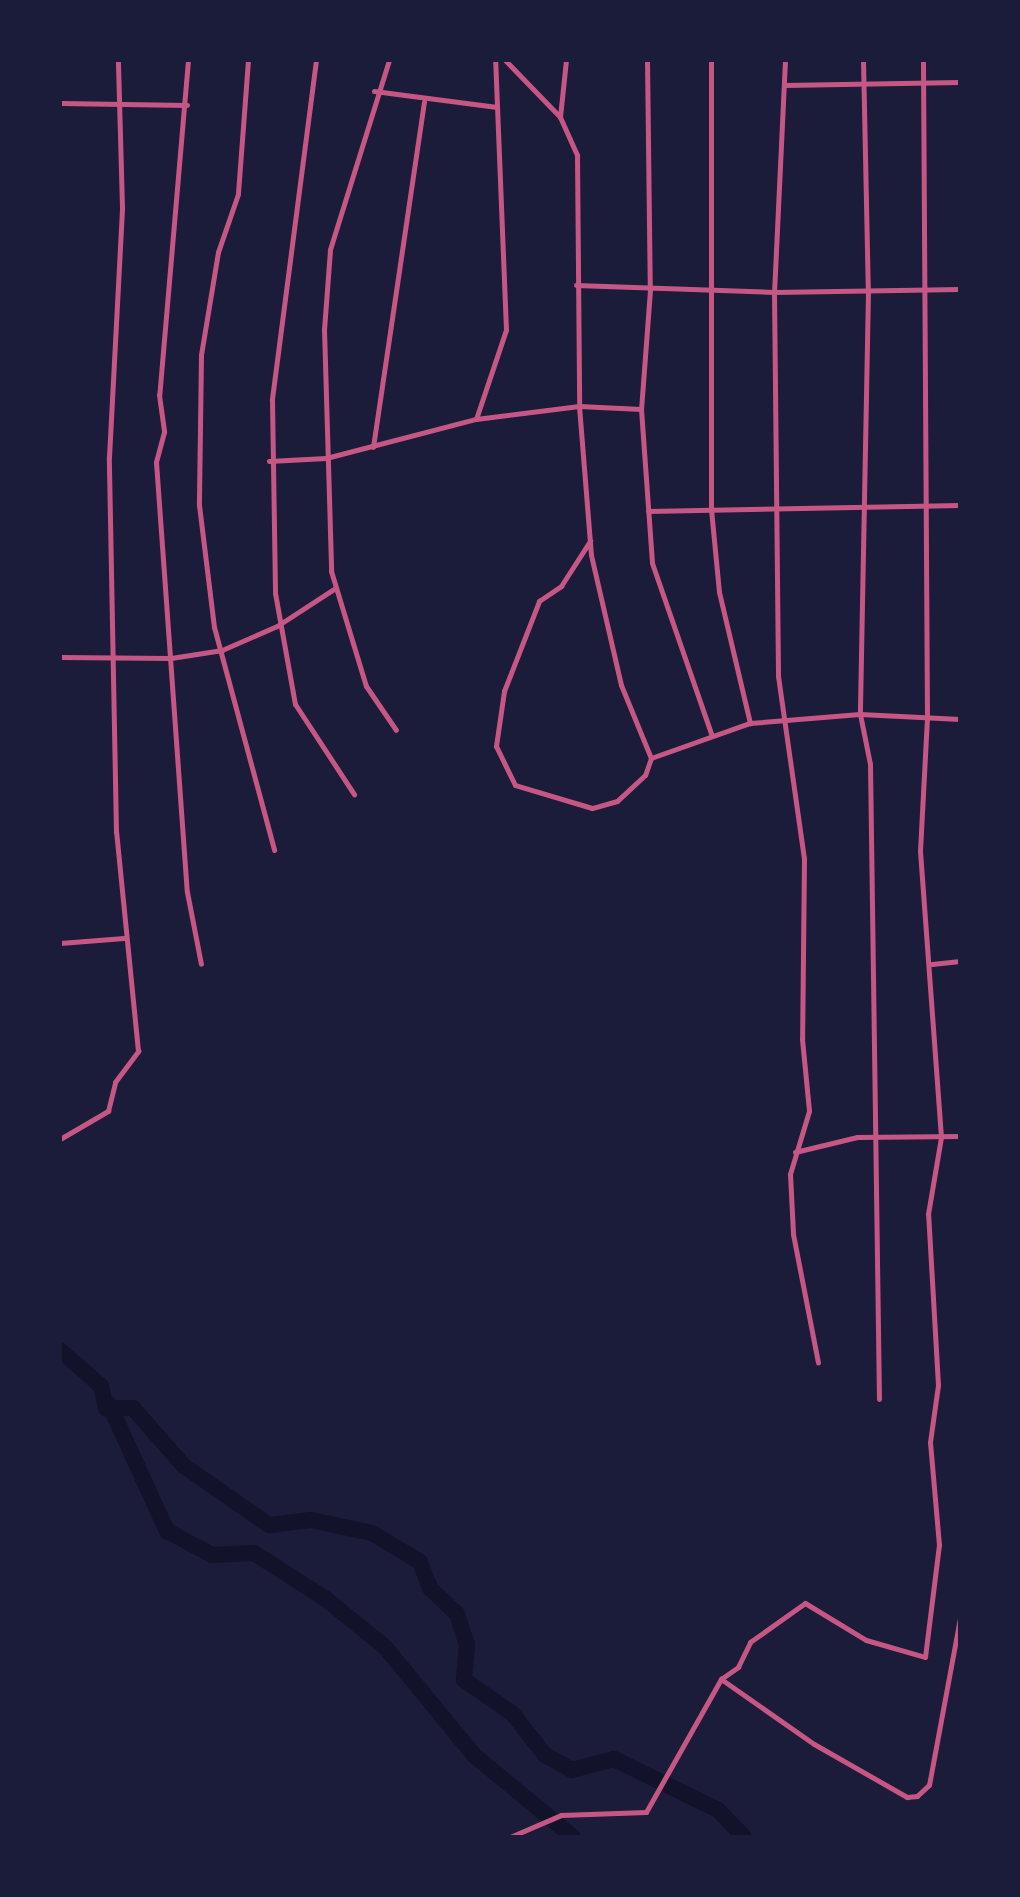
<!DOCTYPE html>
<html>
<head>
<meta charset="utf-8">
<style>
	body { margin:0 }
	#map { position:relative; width:1020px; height:1897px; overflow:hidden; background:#1b1b3a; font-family:"Exo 2",sans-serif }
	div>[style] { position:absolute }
	.river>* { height:16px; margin:-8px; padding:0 8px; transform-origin:8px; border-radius:8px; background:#12122b }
	.minor>* { height:5px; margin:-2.5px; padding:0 2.5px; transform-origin:2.5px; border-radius:2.5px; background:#c65784 }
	span { translate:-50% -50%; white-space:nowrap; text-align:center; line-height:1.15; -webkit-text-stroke:6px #1b1b3a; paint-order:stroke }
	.frame { position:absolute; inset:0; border:62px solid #1b1b3a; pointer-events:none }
</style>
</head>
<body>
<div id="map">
	<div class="river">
		<i style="left:60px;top:1350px;width:55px;rotate:41.3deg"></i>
		<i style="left:101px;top:1386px;width:23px;rotate:77deg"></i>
		<i style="left:106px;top:1408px;width:27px"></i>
		<i style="left:133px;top:1408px;width:77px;rotate:48.7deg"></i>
		<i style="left:184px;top:1466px;width:103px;rotate:34.8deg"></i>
		<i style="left:269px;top:1525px;width:42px;rotate:-6.8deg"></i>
		<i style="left:311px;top:1520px;width:62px;rotate:12deg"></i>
		<i style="left:372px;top:1533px;width:56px;rotate:31.1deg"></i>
		<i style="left:420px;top:1562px;width:28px;rotate:69deg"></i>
		<i style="left:430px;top:1588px;width:37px;rotate:44deg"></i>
		<i style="left:457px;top:1614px;width:32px;rotate:72deg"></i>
		<i style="left:467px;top:1644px;width:36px;rotate:95deg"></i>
		<i style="left:464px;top:1680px;width:58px;rotate:34.5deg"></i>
		<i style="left:512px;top:1713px;width:53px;rotate:51.8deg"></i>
		<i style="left:545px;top:1755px;width:31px;rotate:29deg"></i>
		<i style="left:572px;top:1770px;width:43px;rotate:-14.7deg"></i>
		<i style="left:614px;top:1759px;width:116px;rotate:26.1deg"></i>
		<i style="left:718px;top:1810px;width:37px;rotate:46deg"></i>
		<i style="left:109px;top:1404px;width:140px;rotate:65.5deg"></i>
		<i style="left:167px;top:1531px;width:51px;rotate:28.1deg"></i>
		<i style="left:212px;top:1555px;width:42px;rotate:-2.7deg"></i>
		<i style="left:254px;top:1553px;width:85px;rotate:32.6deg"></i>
		<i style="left:326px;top:1599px;width:76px;rotate:39.1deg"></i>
		<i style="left:385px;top:1647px;width:141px;rotate:50.5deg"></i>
		<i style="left:475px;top:1756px;width:127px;rotate:39.6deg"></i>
	</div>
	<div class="minor">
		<i style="left:188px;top:60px;width:336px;rotate:94.9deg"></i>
		<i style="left:159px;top:395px;width:37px;rotate:82deg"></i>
		<i style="left:164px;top:432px;width:31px;rotate:105deg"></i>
		<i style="left:156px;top:462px;width:431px;rotate:85.9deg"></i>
		<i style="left:187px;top:892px;width:73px;rotate:79deg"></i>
		<i style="left:248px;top:60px;width:134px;rotate:94.3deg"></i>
		<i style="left:238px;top:194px;width:61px;rotate:109deg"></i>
		<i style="left:218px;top:252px;width:104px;rotate:99.4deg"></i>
		<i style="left:201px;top:355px;width:150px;rotate:90.8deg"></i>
		<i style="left:199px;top:505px;width:123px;rotate:83deg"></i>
		<i style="left:214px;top:627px;width:231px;rotate:74.9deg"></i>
		<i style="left:316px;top:60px;width:343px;rotate:97.4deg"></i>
		<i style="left:272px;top:400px;width:193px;rotate:89.1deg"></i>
		<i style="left:275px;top:593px;width:113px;rotate:79.8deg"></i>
		<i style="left:295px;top:704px;width:108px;rotate:56.8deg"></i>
		<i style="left:389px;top:60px;width:199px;rotate:107.3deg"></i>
		<i style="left:330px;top:250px;width:79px;rotate:94.3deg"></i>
		<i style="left:324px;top:329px;width:242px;rotate:88.3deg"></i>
		<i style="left:331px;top:571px;width:120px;rotate:73.1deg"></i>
		<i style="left:366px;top:686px;width:53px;rotate:55.7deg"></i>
		<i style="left:505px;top:60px;width:79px;rotate:46deg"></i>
		<i style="left:560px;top:117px;width:42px;rotate:65.9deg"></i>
		<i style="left:577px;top:155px;width:251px;rotate:89.5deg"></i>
		<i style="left:579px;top:406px;width:149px;rotate:85.4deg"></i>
		<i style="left:591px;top:555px;width:133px;rotate:77deg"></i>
		<i style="left:621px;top:685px;width:79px;rotate:67.7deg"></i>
		<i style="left:651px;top:758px;width:18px;rotate:109deg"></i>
		<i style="left:645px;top:775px;width:38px;rotate:137deg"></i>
		<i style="left:617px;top:801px;width:26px;rotate:164deg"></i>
		<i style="left:592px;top:808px;width:80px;rotate:-163.4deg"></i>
		<i style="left:515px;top:785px;width:43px;rotate:-116deg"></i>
		<i style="left:496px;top:746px;width:56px;rotate:-81.7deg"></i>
		<i style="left:504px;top:691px;width:97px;rotate:-68.7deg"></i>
		<i style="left:539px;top:601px;width:27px;rotate:-34deg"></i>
		<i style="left:561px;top:586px;width:54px;rotate:-57.2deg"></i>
		<i style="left:647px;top:60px;width:230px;rotate:89.3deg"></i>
		<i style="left:650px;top:290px;width:119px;rotate:94.3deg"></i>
		<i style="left:641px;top:409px;width:154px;rotate:85.9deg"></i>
		<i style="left:652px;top:563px;width:183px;rotate:70.9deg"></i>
		<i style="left:711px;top:60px;width:449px;rotate:90deg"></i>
		<i style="left:711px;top:509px;width:83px;rotate:84.5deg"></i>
		<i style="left:719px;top:592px;width:135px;rotate:76.7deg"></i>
		<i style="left:785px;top:60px;width:232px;rotate:92.7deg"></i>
		<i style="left:774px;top:292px;width:384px;rotate:89.4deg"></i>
		<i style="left:778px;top:676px;width:185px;rotate:81.9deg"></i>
		<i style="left:804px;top:859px;width:180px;rotate:90.6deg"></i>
		<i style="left:802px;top:1039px;width:72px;rotate:84.4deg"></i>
		<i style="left:809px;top:1111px;width:66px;rotate:106.8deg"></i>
		<i style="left:790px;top:1174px;width:60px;rotate:87.1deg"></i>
		<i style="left:793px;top:1234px;width:131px;rotate:79deg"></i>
		<i style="left:863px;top:60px;width:231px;rotate:88.8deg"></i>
		<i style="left:868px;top:291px;width:423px;rotate:91.1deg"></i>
		<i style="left:860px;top:714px;width:51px;rotate:78.7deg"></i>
		<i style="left:870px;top:764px;width:635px;rotate:89.19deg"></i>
		<i style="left:784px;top:85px;width:176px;rotate:-1deg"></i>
		<i style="left:374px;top:91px;width:124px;rotate:7.4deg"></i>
		<i style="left:60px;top:103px;width:127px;rotate:0.9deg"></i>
		<i style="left:560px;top:117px;width:57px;rotate:-84deg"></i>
		<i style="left:576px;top:285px;width:198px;rotate:2deg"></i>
		<i style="left:774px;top:292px;width:186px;rotate:-0.9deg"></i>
		<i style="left:476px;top:419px;width:94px;rotate:-71.4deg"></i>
		<i style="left:506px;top:330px;width:270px;rotate:-92.3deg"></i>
		<i style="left:373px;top:447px;width:349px;rotate:-81.6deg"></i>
		<i style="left:269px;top:461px;width:57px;rotate:-3deg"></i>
		<i style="left:326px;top:458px;width:155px;rotate:-14.6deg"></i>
		<i style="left:476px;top:419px;width:104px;rotate:-7.2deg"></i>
		<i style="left:579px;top:406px;width:62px;rotate:2.8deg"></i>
		<i style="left:648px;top:511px;width:312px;rotate:-1.1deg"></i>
		<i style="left:60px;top:657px;width:111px;rotate:0.5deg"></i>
		<i style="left:171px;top:658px;width:52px;rotate:-8.9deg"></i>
		<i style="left:222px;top:650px;width:60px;rotate:-23.6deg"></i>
		<i style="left:277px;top:626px;width:68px;rotate:-33deg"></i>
		<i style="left:651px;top:758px;width:105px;rotate:-19.5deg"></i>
		<i style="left:750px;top:723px;width:110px;rotate:-4.7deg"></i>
		<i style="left:860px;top:714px;width:100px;rotate:2.9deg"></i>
		<i style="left:60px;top:943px;width:64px;rotate:-4.5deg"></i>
		<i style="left:932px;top:964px;width:28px;rotate:-6deg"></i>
		<i style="left:60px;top:1139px;width:56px;rotate:-30.3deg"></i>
		<i style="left:108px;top:1111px;width:30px;rotate:-76deg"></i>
		<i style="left:115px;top:1082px;width:39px;rotate:-53deg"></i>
		<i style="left:138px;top:1051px;width:220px;rotate:-95.7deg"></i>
		<i style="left:116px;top:832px;width:375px;rotate:-91.1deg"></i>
		<i style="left:109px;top:457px;width:250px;rotate:-87deg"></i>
		<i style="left:122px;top:207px;width:147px;rotate:-91.6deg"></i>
		<i style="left:795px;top:1152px;width:64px;rotate:-13.6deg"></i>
		<i style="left:857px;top:1137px;width:103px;rotate:-0.6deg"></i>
		<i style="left:721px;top:1679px;width:113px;rotate:35deg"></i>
		<i style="left:814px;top:1744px;width:107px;rotate:29.7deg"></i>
		<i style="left:907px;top:1797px;width:10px;rotate:-6deg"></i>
		<i style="left:917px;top:1796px;width:16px;rotate:-43deg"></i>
		<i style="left:929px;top:1785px;width:170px;rotate:-79.5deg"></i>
		<i style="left:510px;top:1837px;width:56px;rotate:-23.3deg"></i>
		<i style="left:561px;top:1815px;width:85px;rotate:-2deg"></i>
		<i style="left:646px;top:1812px;width:153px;rotate:-60.6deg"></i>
		<i style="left:721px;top:1679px;width:21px;rotate:-35deg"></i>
		<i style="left:738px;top:1667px;width:28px;rotate:-64deg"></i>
		<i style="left:750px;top:1642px;width:67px;rotate:-35.3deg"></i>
		<i style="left:805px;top:1603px;width:71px;rotate:31.2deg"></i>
		<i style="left:866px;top:1640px;width:61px;rotate:16.1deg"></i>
		<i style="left:925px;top:1657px;width:113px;rotate:-82.9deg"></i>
		<i style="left:939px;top:1545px;width:103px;rotate:-95deg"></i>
		<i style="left:930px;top:1442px;width:58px;rotate:-82deg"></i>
		<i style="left:938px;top:1385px;width:171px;rotate:-93.3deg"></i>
		<i style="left:928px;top:1214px;width:78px;rotate:-80.4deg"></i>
		<i style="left:941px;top:1137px;width:287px;rotate:-94.2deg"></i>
		<i style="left:920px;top:851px;width:133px;rotate:-87deg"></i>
		<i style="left:927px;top:718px;width:658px;rotate:-90.35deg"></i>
	</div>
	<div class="frame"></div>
</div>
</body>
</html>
